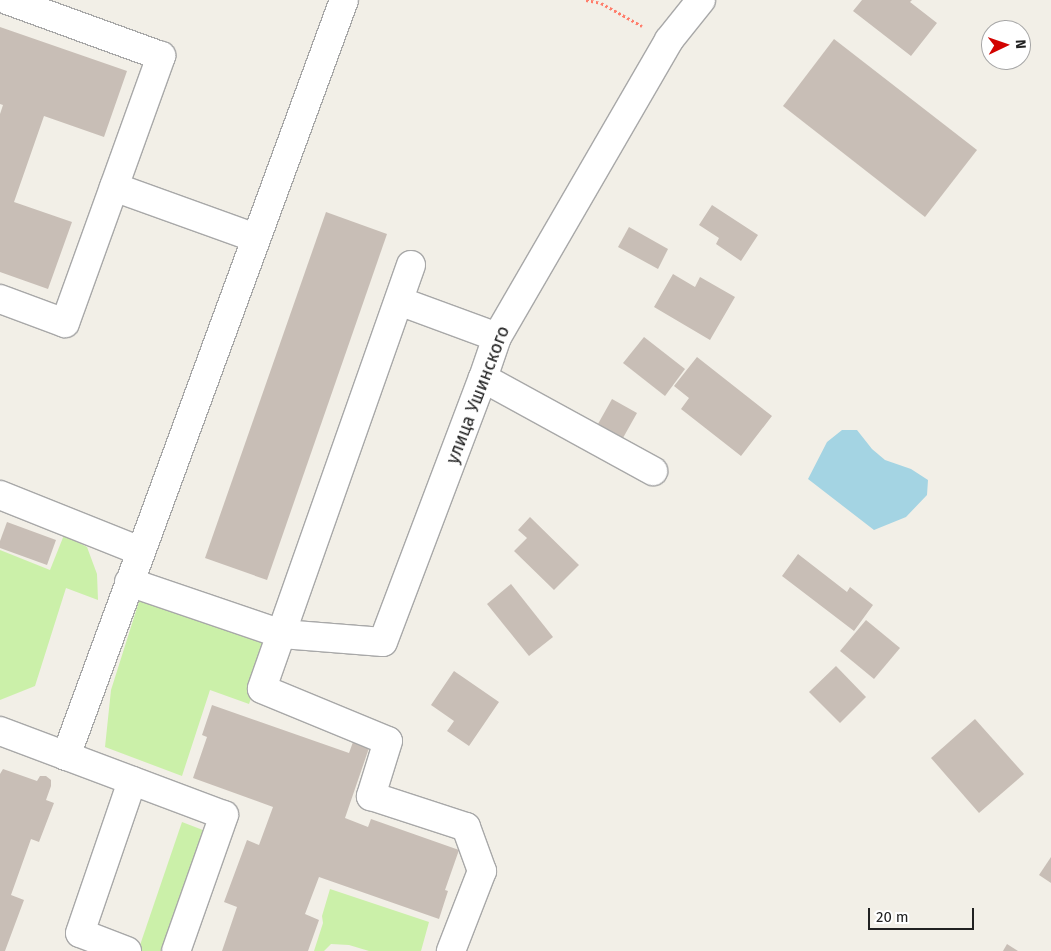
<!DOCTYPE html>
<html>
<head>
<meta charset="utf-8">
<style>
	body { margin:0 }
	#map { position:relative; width:1051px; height:951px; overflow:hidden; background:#f2efe7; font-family:"Fira Sans",sans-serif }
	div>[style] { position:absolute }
	.grass>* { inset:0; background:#cbf0a9 }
	.water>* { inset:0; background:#a4d4e3 }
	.building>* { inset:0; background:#c8beb6 }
	.path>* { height:3px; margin-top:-1.5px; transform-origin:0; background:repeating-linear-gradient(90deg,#ff7d6b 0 2.5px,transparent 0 5px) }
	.roads { filter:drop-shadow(1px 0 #a8a8a8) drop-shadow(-1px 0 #a8a8a8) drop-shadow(0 1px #a8a8a8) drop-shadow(0 -1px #a8a8a8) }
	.minor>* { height:28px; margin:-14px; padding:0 14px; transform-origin:14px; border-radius:14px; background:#fff }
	span { translate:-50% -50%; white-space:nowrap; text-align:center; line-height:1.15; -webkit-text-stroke:4px #fff; paint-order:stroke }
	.street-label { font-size:18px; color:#212121 }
	.north { position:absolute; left:981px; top:20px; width:50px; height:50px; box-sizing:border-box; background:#fff; border:1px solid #a6a6a6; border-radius:50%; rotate:87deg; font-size:14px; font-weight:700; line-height:20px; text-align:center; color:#212121 }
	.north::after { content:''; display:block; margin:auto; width:18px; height:22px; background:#d20300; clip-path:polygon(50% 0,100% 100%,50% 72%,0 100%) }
	.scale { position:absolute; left:868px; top:908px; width:106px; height:22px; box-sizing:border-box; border:2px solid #212121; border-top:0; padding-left:6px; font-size:15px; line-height:18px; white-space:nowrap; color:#212121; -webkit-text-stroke:4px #fff; paint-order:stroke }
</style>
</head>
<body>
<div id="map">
	<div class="grass">
		<i style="clip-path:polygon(64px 535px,87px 547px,97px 574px,98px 600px,66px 588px,35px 686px,0 700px,0 550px,50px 570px)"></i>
		<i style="clip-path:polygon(142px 592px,272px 637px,249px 704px,210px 690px,182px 776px,105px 747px,111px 690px)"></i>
		<i style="clip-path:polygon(182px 822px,208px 832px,167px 951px,138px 951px)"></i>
		<i style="clip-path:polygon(330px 889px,429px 922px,421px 951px,369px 951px,349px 945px,331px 944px,324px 951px,314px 951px,323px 923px,322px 916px)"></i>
	</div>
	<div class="water">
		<i style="clip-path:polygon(842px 430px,857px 430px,872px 449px,885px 460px,911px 469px,928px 480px,927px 495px,906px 517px,874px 530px,808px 479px,827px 442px)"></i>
	</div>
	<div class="building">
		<i style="clip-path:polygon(862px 0,912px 0,910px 2px,937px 23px,911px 56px,853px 11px)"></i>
		<i style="clip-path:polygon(0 27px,127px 71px,104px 137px,44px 116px,14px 202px,72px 222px,48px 289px,0 272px,0 114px,3px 105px,0 104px)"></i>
		<i style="clip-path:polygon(834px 39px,977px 150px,925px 217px,783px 106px)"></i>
		<i style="clip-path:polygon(712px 205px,758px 235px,741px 261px,716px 244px,719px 238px,699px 225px)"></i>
		<i style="clip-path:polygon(326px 212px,387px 234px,267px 580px,205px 558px)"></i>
		<i style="clip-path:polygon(629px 227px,668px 249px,658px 269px,618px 247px)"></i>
		<i style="clip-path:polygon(673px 274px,695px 287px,700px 277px,735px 297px,710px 340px,654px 307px)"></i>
		<i style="clip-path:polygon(644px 337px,685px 369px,665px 396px,623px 363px)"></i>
		<i style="clip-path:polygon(697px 357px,772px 416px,741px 456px,681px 409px,689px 398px,674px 386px)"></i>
		<i style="clip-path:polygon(612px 399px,637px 413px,619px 445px,594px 431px)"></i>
		<i style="clip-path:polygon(530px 517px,579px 565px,554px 590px,514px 551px,527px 538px,518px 530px)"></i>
		<i style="clip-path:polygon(7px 522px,56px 540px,47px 565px,0 548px,0 541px)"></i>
		<i style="clip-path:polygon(798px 554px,847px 592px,850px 587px,873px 605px,854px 631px,782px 576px)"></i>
		<i style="clip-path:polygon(511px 584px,553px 637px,529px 656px,487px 604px)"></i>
		<i style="clip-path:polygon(866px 620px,900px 648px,874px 679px,840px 651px)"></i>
		<i style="clip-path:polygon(836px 666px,866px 697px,840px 723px,809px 692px)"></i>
		<i style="clip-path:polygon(454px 671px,499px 702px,469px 746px,447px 731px,454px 721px,431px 705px)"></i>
		<i style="clip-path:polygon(212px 705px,349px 753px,353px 742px,369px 748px,345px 818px,368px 827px,371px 819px,459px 850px,445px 890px,448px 891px,439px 919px,319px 877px,305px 914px,319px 920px,308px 951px,222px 951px,237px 907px,224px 902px,247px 840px,259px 845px,273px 807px,193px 778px,207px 737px,202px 735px)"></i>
		<i style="clip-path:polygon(975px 719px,1024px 774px,979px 813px,931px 758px)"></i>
		<i style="clip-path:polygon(3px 769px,37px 781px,40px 776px,46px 776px,51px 780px,51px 786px,46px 800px,54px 803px,39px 842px,31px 839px,11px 895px,24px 900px,5px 951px,0 951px,0 774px)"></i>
		<i style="clip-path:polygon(1051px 857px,1051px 883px,1039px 875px)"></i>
		<i style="clip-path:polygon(1007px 944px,1018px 951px,1003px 951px)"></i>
	</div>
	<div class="path">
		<i style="left:586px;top:0;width:15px;rotate:11deg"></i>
		<i style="left:601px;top:3px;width:47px;rotate:29.3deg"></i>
	</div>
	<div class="roads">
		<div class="minor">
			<i style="left:114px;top:187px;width:151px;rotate:19.8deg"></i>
			<i style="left:411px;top:265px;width:449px;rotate:109.4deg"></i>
			<i style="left:262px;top:689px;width:136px;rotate:22.4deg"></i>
			<i style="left:388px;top:741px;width:58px;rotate:107.2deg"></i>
			<i style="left:371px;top:796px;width:100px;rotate:18.1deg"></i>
			<i style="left:466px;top:827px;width:47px;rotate:70deg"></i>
			<i style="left:482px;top:871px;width:86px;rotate:111.2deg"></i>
			<i style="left:0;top:299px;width:69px;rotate:20.3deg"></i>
			<i style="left:65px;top:323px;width:284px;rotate:-70.2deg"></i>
			<i style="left:161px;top:56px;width:164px;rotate:-160deg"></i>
			<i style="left:399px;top:301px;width:104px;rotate:20.2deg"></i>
			<i style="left:483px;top:378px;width:194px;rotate:28.7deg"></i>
			<i style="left:0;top:495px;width:151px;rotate:21.8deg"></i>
			<i style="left:129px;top:582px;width:162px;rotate:18.8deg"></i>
			<i style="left:282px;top:634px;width:101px;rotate:4.5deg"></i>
			<i style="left:383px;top:642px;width:282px;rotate:-69.3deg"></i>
			<i style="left:483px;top:378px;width:43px;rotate:-71.1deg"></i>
			<i style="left:497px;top:337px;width:343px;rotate:-59.9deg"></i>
			<i style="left:669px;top:40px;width:51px;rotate:-51.3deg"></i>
			<i style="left:0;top:731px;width:239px;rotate:20.6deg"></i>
			<i style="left:224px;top:815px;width:144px;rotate:109.4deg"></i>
			<i style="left:66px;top:756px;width:805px;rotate:-69.81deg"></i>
			<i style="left:127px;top:951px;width:50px;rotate:-159deg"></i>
			<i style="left:80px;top:933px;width:161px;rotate:-71.1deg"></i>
		</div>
	</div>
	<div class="street-label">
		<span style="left:478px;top:395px;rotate:-69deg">улица Ушинского</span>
	</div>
	<div class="north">N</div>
	<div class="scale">20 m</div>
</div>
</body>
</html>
